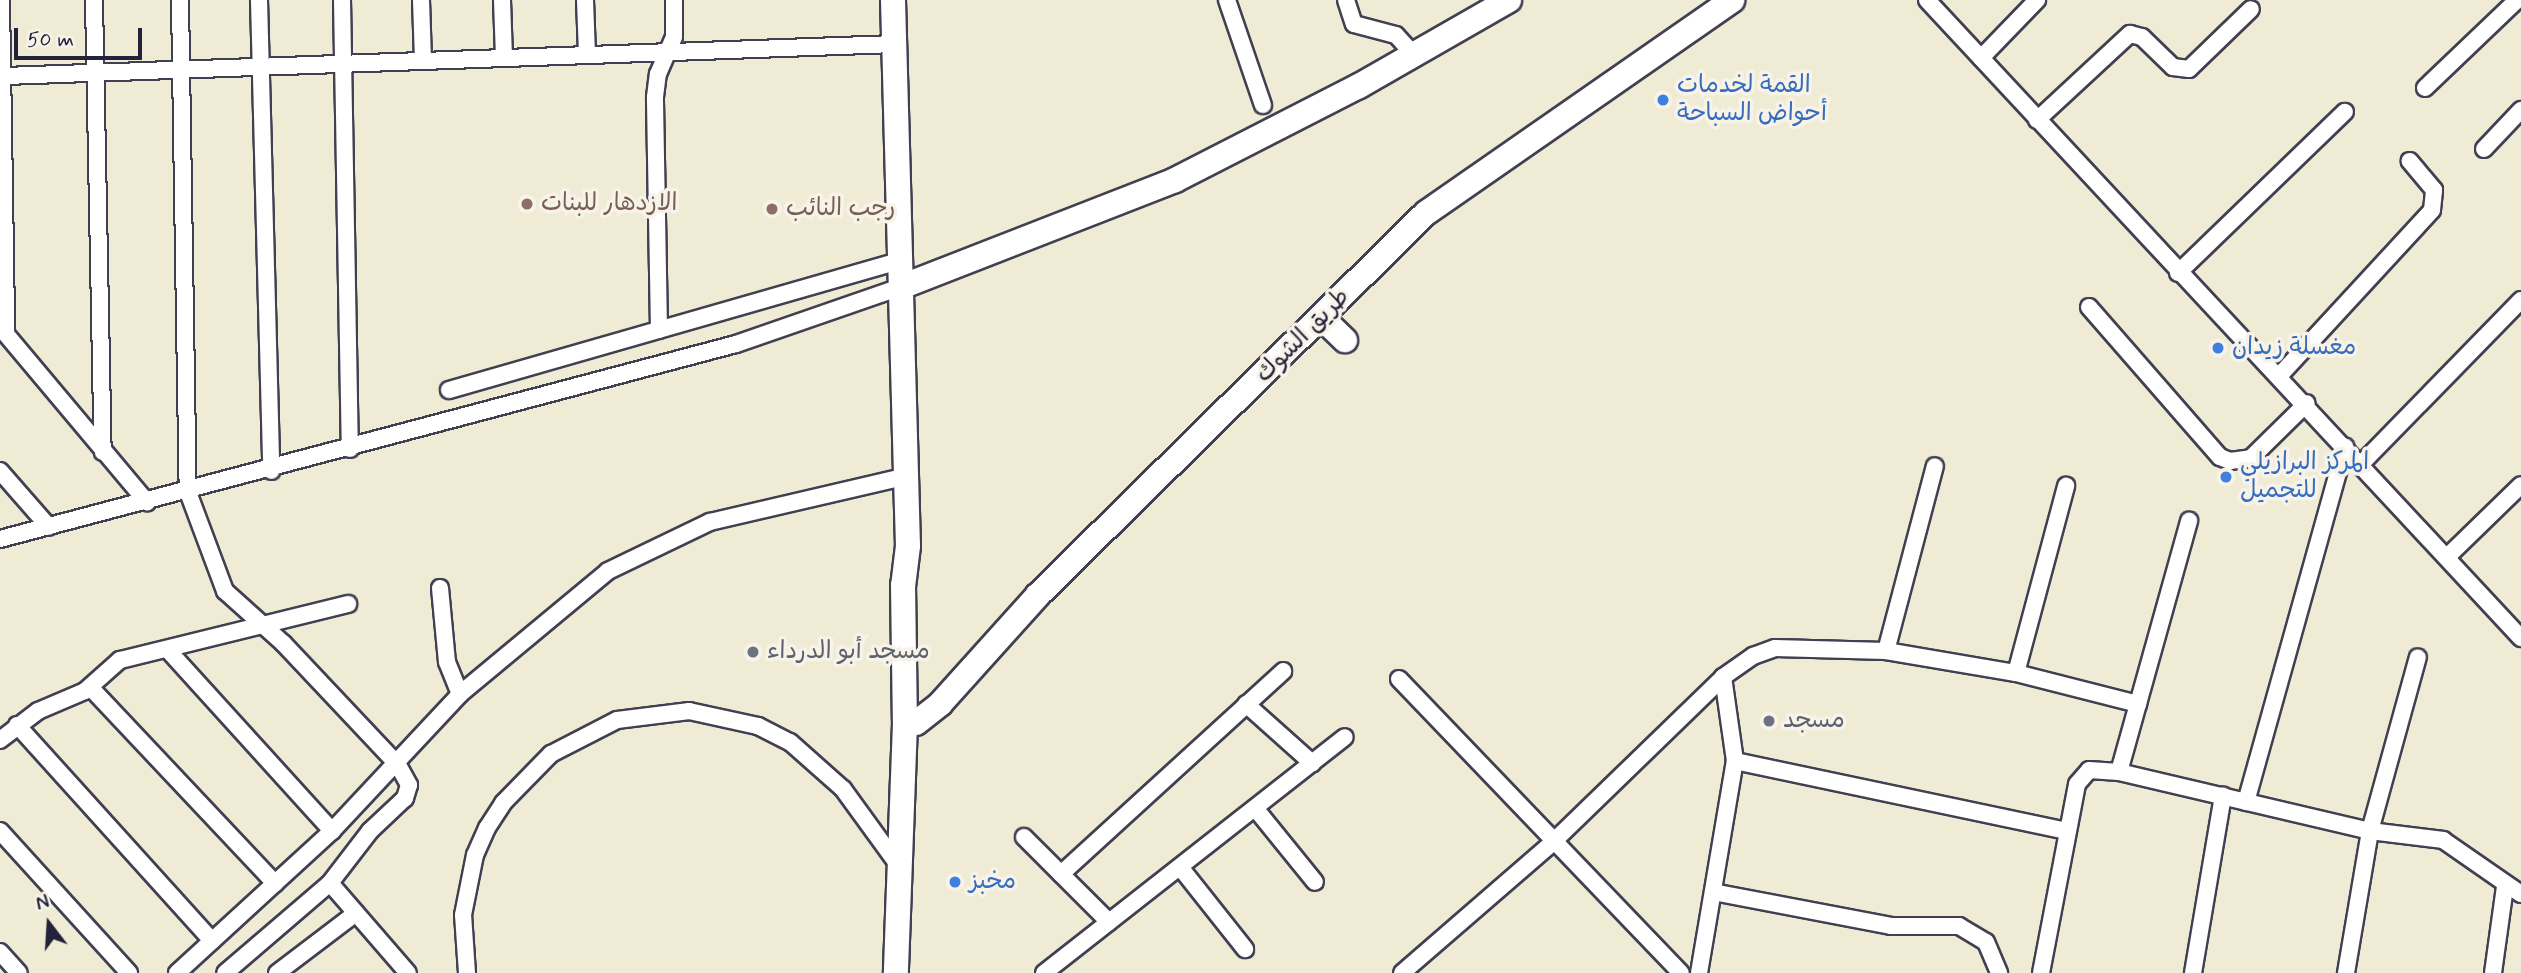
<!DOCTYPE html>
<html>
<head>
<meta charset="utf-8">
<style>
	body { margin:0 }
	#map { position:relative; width:2521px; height:973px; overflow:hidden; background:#f0ebd4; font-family:Mynerve,"Playpen Sans Arabic",sans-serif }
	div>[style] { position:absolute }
	.roads { filter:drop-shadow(2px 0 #414052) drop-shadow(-2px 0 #414052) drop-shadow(0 2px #414052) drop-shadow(0 -2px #414052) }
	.minor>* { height:16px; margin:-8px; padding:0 8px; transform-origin:8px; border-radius:8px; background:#fff }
	.primary>* { height:24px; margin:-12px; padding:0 12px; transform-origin:12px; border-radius:12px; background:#fff }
	.dots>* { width:19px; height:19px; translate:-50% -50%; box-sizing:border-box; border:4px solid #f7f3e8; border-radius:50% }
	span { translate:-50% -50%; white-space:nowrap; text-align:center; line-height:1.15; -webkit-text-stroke:7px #f7f3e8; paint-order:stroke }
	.shop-label { font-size:24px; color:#366cbe }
	.left { translate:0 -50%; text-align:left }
	.education-label { font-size:24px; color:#785e54 }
	.street-label { font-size:24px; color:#22223b }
	.worship-label { font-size:24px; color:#5b616d }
	.north { position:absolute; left:14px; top:889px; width:70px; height:70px; -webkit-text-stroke:5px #f7f3e8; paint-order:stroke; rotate:343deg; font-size:19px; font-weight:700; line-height:28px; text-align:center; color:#22223b }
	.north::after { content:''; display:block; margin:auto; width:24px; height:32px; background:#22223b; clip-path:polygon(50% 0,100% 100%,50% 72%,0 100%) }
	.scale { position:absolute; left:14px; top:28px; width:128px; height:32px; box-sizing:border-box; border:4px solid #22223b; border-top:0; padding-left:9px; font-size:21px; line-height:24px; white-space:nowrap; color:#22223b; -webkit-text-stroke:5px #f7f3e8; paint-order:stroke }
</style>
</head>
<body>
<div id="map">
	<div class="roads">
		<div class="minor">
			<i style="left:1px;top:0;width:333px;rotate:89.1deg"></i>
			<i style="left:94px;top:0;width:452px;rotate:88.9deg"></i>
			<i style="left:180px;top:0;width:492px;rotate:89.1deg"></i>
			<i style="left:188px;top:492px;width:106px;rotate:69.5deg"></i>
			<i style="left:225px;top:591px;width:78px;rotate:41.9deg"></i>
			<i style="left:283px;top:643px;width:168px;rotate:46.7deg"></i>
			<i style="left:398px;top:765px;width:23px;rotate:61deg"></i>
			<i style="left:409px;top:785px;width:14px;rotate:107deg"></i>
			<i style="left:405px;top:798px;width:48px;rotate:136.7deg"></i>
			<i style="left:370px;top:831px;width:66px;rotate:127.6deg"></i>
			<i style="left:330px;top:883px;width:138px;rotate:139.4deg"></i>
			<i style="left:259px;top:0;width:471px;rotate:88.5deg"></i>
			<i style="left:342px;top:0;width:449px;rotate:89deg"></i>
			<i style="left:421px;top:0;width:61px;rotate:88.1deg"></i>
			<i style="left:502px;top:0;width:58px;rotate:88deg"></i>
			<i style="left:585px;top:0;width:55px;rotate:87.9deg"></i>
			<i style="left:1227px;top:0;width:111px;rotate:71.1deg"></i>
			<i style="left:1346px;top:0;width:25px;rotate:72deg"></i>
			<i style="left:1354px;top:24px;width:43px;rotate:14.7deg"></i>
			<i style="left:1396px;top:35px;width:28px;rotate:48deg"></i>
			<i style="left:1927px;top:0;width:872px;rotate:47.05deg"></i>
			<i style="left:1981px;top:58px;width:81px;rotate:-46deg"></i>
			<i style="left:5px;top:76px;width:891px;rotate:-2.06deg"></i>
			<i style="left:2425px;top:88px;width:127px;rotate:-43.7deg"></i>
			<i style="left:2037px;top:120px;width:127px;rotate:-42.8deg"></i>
			<i style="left:2130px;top:34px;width:12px;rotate:14deg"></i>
			<i style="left:2142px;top:37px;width:43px;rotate:44.1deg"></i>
			<i style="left:2173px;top:67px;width:16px;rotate:7deg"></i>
			<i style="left:2189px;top:69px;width:86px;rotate:-44.1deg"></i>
			<i style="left:2484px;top:149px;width:54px;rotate:-46.5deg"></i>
			<i style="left:2178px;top:273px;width:232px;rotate:-44deg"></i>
			<i style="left:2089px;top:307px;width:199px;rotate:48.9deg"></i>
			<i style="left:2220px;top:457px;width:11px;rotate:22deg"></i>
			<i style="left:2230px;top:461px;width:21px;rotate:-8deg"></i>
			<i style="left:2251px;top:458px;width:78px;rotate:-44.5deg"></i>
			<i style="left:0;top:327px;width:229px;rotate:50deg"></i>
			<i style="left:659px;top:330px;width:233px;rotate:-91deg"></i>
			<i style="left:655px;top:97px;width:23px;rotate:-83deg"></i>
			<i style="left:658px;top:74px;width:40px;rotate:-66.6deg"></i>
			<i style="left:674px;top:37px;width:37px;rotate:-90deg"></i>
			<i style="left:2280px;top:375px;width:224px;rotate:-47.3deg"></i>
			<i style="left:2432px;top:210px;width:20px;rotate:-84deg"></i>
			<i style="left:2434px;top:190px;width:38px;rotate:-130deg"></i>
			<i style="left:449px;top:390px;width:469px;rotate:-16deg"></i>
			<i style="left:2361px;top:464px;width:229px;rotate:-45.7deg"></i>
			<i style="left:0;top:471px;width:74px;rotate:48.8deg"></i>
			<i style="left:0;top:539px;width:761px;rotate:-14.84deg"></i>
			<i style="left:736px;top:344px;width:175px;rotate:-19.1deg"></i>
			<i style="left:2447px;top:557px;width:103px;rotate:-44.2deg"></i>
			<i style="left:440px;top:588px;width:74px;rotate:84.6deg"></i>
			<i style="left:447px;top:662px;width:35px;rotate:68deg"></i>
			<i style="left:167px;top:649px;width:246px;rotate:47.8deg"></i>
			<i style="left:1886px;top:651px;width:191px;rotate:-75.2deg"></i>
			<i style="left:2016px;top:673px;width:194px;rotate:-75deg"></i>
			<i style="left:1399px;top:679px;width:407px;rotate:46.2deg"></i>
			<i style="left:90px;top:687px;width:270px;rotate:46.7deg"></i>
			<i style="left:1246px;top:704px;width:89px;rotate:41.8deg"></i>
			<i style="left:17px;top:725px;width:291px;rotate:47.9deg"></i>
			<i style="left:0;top:740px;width:48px;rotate:-37.3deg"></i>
			<i style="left:38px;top:711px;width:51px;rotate:-23.1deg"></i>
			<i style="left:85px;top:691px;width:47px;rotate:-41.5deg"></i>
			<i style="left:120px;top:660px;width:235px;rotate:-13.8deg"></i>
			<i style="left:1735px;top:761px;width:339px;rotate:11.9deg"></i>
			<i style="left:2119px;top:772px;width:261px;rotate:-74.4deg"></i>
			<i style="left:2246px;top:802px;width:369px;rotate:-74.4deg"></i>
			<i style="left:1255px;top:808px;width:95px;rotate:51deg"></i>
			<i style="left:0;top:831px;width:192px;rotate:47.7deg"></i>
			<i style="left:1024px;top:837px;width:120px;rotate:45deg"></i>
			<i style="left:1180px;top:867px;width:105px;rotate:51.6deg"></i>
			<i style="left:1061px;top:874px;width:301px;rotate:-42.4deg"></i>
			<i style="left:330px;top:883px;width:119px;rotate:49.1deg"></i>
			<i style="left:1713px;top:892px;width:181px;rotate:10.8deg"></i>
			<i style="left:1891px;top:926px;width:68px"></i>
			<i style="left:1959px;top:926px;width:31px;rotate:31deg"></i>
			<i style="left:1986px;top:942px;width:34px;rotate:67deg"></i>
			<i style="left:0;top:952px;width:28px;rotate:48deg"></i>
			<i style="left:177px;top:973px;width:210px;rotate:-42.5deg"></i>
			<i style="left:332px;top:831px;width:187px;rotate:-46.9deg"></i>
			<i style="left:460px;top:694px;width:192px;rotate:-39.7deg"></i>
			<i style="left:608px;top:571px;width:113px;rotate:-25.7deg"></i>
			<i style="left:710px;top:522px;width:202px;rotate:-13.1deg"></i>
			<i style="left:277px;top:973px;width:99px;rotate:-37.2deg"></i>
			<i style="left:467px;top:973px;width:58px;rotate:-93.9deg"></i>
			<i style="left:463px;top:915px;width:61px;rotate:-78.7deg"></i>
			<i style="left:475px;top:855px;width:30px;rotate:-66deg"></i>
			<i style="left:487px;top:828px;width:30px;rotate:-57deg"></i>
			<i style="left:503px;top:803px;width:69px;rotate:-45.6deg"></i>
			<i style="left:551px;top:754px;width:74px;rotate:-27.3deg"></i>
			<i style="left:617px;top:720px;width:73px;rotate:-7.1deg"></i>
			<i style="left:689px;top:711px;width:71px;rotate:12.3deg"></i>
			<i style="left:758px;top:726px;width:36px;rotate:27deg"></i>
			<i style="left:790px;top:742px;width:71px;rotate:41.6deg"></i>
			<i style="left:843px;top:789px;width:95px;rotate:54deg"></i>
			<i style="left:1044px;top:973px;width:382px;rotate:-38.1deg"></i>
			<i style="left:1402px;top:973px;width:198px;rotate:-40.9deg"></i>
			<i style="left:1552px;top:843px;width:238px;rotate:-44.1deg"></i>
			<i style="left:1723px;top:677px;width:37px;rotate:-35deg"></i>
			<i style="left:1753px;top:656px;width:23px;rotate:-20deg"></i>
			<i style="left:1775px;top:648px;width:111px;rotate:1.5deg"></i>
			<i style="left:1886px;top:651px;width:132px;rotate:9.6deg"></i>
			<i style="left:2016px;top:673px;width:126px;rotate:14.3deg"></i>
			<i style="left:1699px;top:973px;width:215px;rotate:-80.4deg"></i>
			<i style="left:1735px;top:761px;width:85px;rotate:-98.1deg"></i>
			<i style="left:2041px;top:973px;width:192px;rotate:-79.2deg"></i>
			<i style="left:2077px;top:784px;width:18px;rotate:-49deg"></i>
			<i style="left:2089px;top:770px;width:30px;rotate:4deg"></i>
			<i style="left:2119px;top:772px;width:258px;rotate:13.2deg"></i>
			<i style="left:2370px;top:831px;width:74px;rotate:7deg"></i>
			<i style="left:2443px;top:840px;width:95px;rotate:34.7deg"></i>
			<i style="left:2193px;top:973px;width:180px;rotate:-80.4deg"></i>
			<i style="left:2346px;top:973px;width:144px;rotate:-80.4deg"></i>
			<i style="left:2370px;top:831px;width:180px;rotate:-74.6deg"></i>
			<i style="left:2493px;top:973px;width:88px;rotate:-82.1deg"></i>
		</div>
		<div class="primary">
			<i style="left:893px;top:0;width:546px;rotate:88.43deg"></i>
			<i style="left:908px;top:546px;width:39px;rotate:97deg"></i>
			<i style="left:903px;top:585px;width:138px;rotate:89.2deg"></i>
			<i style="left:905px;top:723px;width:250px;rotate:92.1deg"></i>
			<i style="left:901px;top:287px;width:294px;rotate:-21.3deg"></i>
			<i style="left:1175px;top:180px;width:207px;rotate:-27.1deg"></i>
			<i style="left:1359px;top:86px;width:173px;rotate:-29.8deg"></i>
			<i style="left:1322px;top:318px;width:32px;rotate:44deg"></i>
			<i style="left:916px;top:723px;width:31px;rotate:-38deg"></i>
			<i style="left:940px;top:704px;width:147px;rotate:-48deg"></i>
			<i style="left:1038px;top:595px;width:544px;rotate:-44.55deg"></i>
			<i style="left:1426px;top:213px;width:373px;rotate:-34.8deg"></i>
		</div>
	</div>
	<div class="dots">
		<i style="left:1663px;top:100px;background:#3f7fe0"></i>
		<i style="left:527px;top:204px;background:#8d6e63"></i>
		<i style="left:772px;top:209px;background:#8d6e63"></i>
		<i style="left:2218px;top:348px;background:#3f7fe0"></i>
		<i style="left:2226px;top:477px;background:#3f7fe0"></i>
		<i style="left:753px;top:652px;background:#6b7280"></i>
		<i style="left:1769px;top:721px;background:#6b7280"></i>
		<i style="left:955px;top:882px;background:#3f7fe0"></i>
	</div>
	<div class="shop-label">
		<span class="left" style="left:1677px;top:100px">القمة لخدمات<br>أحواض السباحة</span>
		<span class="left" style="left:2232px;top:348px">مغسلة زيدان</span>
		<span class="left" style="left:2240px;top:477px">المركز البرازيلي<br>للتجميل</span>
		<span class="left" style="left:969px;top:882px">مخبز</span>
	</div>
	<div class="education-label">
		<span class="left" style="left:541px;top:204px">الازدهار للبنات</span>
		<span class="left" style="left:786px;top:209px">رجب النائب</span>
	</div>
	<div class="street-label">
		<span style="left:1303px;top:336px;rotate:-45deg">طريق الشوك</span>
	</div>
	<div class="worship-label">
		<span class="left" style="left:767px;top:652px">مسجد أبو الدرداء</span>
		<span class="left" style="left:1783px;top:721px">مسجد</span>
	</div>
	<div class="north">N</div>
	<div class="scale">50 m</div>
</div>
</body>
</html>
